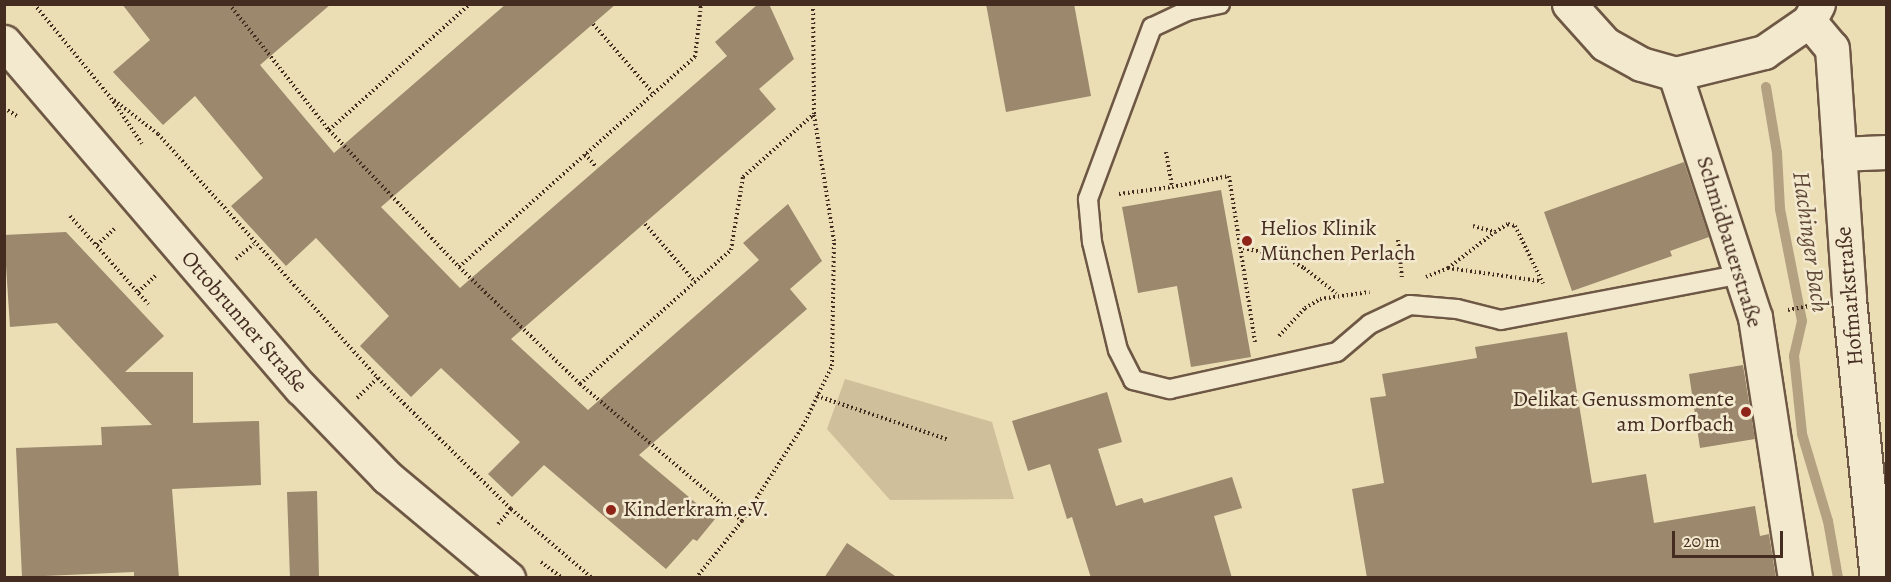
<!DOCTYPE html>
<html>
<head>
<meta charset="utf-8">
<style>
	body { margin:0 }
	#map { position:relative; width:1891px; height:582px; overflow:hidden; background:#ebddb4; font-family:Alegreya,serif }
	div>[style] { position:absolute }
	.green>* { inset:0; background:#cfbf9b }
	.stream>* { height:10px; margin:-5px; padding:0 5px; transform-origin:5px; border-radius:5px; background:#b3a182 }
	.building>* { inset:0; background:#9b886d }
	.path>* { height:4px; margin-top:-2px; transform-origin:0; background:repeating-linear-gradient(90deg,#452c20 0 1.5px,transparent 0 4.5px) }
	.roads { filter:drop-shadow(2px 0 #6e5845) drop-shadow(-2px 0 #6e5845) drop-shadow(0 2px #6e5845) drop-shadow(0 -2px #6e5845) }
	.service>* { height:18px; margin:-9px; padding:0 9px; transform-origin:9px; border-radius:9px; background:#f2e9ce }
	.minor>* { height:33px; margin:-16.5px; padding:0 16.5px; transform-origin:16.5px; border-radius:16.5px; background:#f2e9ce }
	.secondary>* { height:33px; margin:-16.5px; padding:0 16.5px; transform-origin:16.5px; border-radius:16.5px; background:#f2e9ce }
	.dots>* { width:16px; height:16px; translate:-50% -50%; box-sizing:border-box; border:3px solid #f2e9ce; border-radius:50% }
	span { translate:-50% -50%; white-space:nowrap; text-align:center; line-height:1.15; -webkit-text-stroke:5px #f2e9ce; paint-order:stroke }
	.poi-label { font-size:22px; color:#452c20 }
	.left { translate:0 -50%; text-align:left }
	.right { translate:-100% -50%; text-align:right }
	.street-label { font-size:22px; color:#452c20 }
	.water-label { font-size:24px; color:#604938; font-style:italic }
	.frame { position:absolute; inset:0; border:6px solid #452c20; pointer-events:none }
	.scale { position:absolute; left:1672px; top:531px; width:111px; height:27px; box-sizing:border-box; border:3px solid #452c20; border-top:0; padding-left:8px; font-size:18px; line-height:21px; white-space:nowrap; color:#452c20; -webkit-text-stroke:4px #f2e9ce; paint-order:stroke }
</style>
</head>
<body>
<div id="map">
	<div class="green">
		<i style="clip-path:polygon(845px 379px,992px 422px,1014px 499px,890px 500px,827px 429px)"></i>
	</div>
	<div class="stream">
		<i style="left:1766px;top:87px;width:67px;rotate:80.5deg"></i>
		<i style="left:1777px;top:153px;width:56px;rotate:86.9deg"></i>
		<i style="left:1780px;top:209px;width:114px;rotate:78.9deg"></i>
		<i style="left:1802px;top:321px;width:36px;rotate:103deg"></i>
		<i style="left:1794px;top:356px;width:78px;rotate:84.1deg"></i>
		<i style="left:1802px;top:434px;width:91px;rotate:73.4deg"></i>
		<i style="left:1828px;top:521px;width:58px;rotate:80deg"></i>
	</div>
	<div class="building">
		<i style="clip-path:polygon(122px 4px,331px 4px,260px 65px,334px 153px,506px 4px,616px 4px,381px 207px,460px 288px,727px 56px,715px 42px,758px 4px,769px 4px,794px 59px,759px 89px,776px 109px,511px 339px,588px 410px,759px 260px,743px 243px,788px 204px,822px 261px,790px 289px,807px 309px,639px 455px,715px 519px,697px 541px,693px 539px,666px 569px,544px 465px,512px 497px,488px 474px,520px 442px,441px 368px,411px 397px,360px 346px,389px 316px,316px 238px,286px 266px,231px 206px,263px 178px,195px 96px,163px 125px,113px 72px,150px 40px)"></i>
		<i style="clip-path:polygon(986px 4px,1074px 4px,1091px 96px,1006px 112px)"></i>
		<i style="clip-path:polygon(1684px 162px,1709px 237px,1670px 251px,1672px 256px,1572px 291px,1544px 212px)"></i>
		<i style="clip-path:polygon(1221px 190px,1251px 357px,1191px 367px,1177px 286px,1138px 293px,1122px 207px)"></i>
		<i style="clip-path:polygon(66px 232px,164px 336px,125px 372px,193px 372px,193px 423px,259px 421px,261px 485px,172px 489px,179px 578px,134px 578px,134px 572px,22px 577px,16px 448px,102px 445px,101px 427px,152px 425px,57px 323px,10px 327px,4px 235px)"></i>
		<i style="clip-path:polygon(1567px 332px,1592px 483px,1646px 474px,1654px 523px,1755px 506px,1760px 536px,1769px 534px,1776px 578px,1367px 578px,1352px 489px,1384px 483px,1370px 398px,1386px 396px,1382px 374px,1477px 358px,1475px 347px)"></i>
		<i style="clip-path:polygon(1743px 365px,1755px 439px,1700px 448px,1689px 374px)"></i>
		<i style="clip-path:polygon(1107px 392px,1122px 442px,1098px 449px,1116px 506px,1142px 498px,1144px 503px,1232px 477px,1242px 508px,1214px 516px,1232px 578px,1091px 578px,1072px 517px,1067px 519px,1050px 464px,1028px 471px,1012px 421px)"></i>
		<i style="clip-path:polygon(317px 491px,319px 578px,290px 578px,287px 492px)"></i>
		<i style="clip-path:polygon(847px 543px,898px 578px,824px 578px)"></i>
	</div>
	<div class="path">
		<i style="left:34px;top:4px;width:122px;rotate:50.7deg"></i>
		<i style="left:111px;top:98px;width:55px;rotate:56deg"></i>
		<i style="left:229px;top:4px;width:161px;rotate:51.6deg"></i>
		<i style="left:329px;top:130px;width:189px;rotate:46.5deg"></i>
		<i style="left:459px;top:267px;width:168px;rotate:44deg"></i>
		<i style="left:580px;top:384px;width:212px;rotate:40.2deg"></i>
		<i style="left:742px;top:521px;width:73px;rotate:128.9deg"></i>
		<i style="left:593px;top:24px;width:91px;rotate:49deg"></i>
		<i style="left:114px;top:100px;width:56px;rotate:37.7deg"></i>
		<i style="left:158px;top:134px;width:329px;rotate:48deg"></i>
		<i style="left:378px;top:378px;width:187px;rotate:44.6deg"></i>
		<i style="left:511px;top:509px;width:106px;rotate:40.4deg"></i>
		<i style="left:4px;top:108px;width:15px;rotate:32deg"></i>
		<i style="left:329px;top:130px;width:189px;rotate:-41.8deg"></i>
		<i style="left:1166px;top:152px;width:36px;rotate:80deg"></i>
		<i style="left:1172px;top:187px;width:58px;rotate:-10.9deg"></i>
		<i style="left:1229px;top:176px;width:168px;rotate:81.1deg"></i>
		<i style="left:585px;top:154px;width:18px;rotate:49deg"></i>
		<i style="left:1119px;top:194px;width:53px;rotate:-7.5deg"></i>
		<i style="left:70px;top:216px;width:118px;rotate:48.4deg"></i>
		<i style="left:645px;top:224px;width:77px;rotate:49.2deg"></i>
		<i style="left:1473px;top:226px;width:23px;rotate:15deg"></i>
		<i style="left:1495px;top:232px;width:15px;rotate:-32deg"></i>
		<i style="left:1508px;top:224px;width:7px;rotate:16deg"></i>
		<i style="left:1515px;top:226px;width:64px;rotate:63.8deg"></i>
		<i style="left:1398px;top:240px;width:38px;rotate:84deg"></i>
		<i style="left:97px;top:245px;width:26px;rotate:-43deg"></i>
		<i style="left:1243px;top:248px;width:40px;rotate:12deg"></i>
		<i style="left:1282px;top:256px;width:25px;rotate:29deg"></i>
		<i style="left:1304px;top:268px;width:41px;rotate:38deg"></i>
		<i style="left:236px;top:259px;width:23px;rotate:-40deg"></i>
		<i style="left:459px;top:267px;width:316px;rotate:-41.7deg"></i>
		<i style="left:695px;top:57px;width:53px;rotate:-83.5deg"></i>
		<i style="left:1448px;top:268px;width:92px;rotate:8.1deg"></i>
		<i style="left:1426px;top:277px;width:24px;rotate:-22deg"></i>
		<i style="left:1448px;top:268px;width:59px;rotate:-37.5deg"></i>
		<i style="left:138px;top:292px;width:26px;rotate:-43deg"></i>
		<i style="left:1788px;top:310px;width:25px;rotate:-11deg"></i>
		<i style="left:1279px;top:336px;width:38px;rotate:-47deg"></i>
		<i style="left:1305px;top:308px;width:17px;rotate:-31deg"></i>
		<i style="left:1320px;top:299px;width:50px;rotate:-8deg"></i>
		<i style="left:580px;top:384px;width:202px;rotate:-41.6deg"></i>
		<i style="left:731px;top:250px;width:74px;rotate:-80.7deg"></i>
		<i style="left:743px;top:177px;width:95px;rotate:-41.6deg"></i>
		<i style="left:814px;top:114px;width:110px;rotate:-90.5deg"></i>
		<i style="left:817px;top:396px;width:139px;rotate:18.4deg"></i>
		<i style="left:357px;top:398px;width:29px;rotate:-44deg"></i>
		<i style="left:742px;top:521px;width:113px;rotate:-57.3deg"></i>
		<i style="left:803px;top:426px;width:67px;rotate:-64.2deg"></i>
		<i style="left:832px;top:366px;width:125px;rotate:-89.1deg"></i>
		<i style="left:834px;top:241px;width:128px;rotate:-99deg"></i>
		<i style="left:498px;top:524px;width:20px;rotate:-49deg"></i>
		<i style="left:541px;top:562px;width:26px;rotate:37deg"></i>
	</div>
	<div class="roads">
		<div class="service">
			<i style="left:1220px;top:4px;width:34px;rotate:168deg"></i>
			<i style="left:1187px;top:11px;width:38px;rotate:155deg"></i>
			<i style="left:1152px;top:27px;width:184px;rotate:110.4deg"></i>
			<i style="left:1088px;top:199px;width:43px;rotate:84.7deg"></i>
			<i style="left:1092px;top:242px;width:111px;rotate:76.5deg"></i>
			<i style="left:1118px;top:350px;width:34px;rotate:63deg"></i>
			<i style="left:1133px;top:380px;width:38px;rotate:14deg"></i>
			<i style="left:1170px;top:389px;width:171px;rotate:-12.5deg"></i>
			<i style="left:1337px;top:352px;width:43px;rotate:-40.3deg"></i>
			<i style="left:1370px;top:324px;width:44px;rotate:-25.4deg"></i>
			<i style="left:1410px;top:305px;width:47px;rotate:4.9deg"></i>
			<i style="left:1457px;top:309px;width:45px;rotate:14deg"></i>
			<i style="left:1501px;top:320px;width:246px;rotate:-10.8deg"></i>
		</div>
		<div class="minor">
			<i style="left:1569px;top:4px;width:54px;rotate:48deg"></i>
			<i style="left:1605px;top:44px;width:41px;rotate:29.1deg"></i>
			<i style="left:1641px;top:64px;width:35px;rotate:16deg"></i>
			<i style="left:1809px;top:21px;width:35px;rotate:50deg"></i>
			<i style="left:1832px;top:48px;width:252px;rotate:86.1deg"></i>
			<i style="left:1849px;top:299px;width:280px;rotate:84.3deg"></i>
			<i style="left:1675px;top:74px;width:256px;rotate:71.8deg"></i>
			<i style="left:1755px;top:317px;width:264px;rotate:81.3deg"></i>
			<i style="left:1675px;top:74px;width:92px;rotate:-13.9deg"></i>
			<i style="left:1764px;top:52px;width:55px;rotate:-34.6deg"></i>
			<i style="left:1809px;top:21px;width:19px;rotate:-62deg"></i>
			<i style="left:1839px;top:154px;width:47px;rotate:-2.4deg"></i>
		</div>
		<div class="secondary">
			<i style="left:4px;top:42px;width:456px;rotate:49.4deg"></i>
			<i style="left:301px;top:388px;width:124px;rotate:46deg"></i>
			<i style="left:387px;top:477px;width:158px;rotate:39.9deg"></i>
		</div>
	</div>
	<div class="dots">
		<i style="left:1247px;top:241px;background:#8f2418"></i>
		<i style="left:1746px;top:412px;background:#8f2418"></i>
		<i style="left:611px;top:510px;background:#8f2418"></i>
	</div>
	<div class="poi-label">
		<span class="left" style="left:1260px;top:241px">Helios Klinik<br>München Perlach</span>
		<span class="right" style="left:1734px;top:412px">Delikat Genussmomente<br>am Dorfbach</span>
		<span class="left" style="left:623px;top:510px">Kinderkram e.V.</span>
	</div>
	<div class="street-label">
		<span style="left:1729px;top:242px;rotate:73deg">Schmidbauerstraße</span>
		<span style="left:1850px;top:296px;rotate:-95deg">Hofmarkstraße</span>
		<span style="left:244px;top:322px;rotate:49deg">Ottobrunner Straße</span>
	</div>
	<div class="water-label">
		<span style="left:1810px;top:242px;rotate:82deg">Hachinger Bach</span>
	</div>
	<div class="frame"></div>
	<div class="scale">20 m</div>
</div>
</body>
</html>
